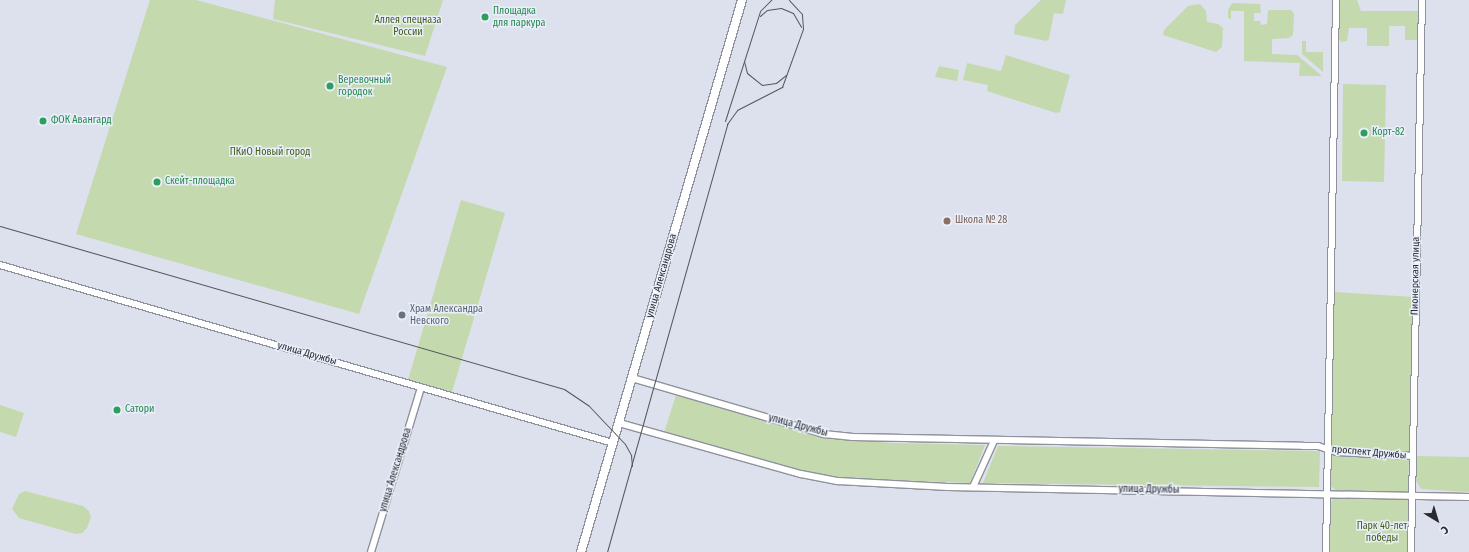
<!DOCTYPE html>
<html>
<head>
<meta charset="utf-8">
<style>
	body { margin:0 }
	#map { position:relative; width:1469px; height:552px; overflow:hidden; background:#dce1ed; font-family:"Fira Sans Condensed",sans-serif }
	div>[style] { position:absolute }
	.green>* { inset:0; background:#c5d9ae }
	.roads { filter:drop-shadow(1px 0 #8d929c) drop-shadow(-1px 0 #8d929c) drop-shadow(0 1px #8d929c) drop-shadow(0 -1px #8d929c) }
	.street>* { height:6px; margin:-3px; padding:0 3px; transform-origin:3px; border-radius:3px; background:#fff }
	.secondary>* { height:8px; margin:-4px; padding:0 4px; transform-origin:4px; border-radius:4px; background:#fff }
	.tram>* { height:1px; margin:-0.5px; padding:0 0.5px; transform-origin:0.5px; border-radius:0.5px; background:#53565c }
	.dots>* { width:11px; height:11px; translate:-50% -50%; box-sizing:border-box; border:2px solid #e9effa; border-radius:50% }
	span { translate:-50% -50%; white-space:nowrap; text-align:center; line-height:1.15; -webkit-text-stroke:3px #e9effa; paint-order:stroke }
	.leisure-label { font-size:10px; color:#27864d }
	.left { translate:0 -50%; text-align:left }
	.park-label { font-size:10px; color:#435d17 }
	.education-label { font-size:10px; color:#785e54 }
	.street-label { font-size:10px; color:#282a2f }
	.worship-label { font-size:10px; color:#5b616d }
	.north { position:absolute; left:1417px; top:500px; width:40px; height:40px; -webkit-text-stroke:3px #e9effa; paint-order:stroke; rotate:142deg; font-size:11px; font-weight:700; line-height:16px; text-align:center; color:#282a2f }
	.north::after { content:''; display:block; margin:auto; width:14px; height:18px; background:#282a2f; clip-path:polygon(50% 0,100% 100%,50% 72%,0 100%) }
</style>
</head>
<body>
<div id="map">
	<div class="green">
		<i style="clip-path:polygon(150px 0,196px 0,447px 67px,359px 314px,76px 234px)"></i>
		<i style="clip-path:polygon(275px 0,443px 0,425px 56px,273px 19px)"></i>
		<i style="clip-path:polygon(1041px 0,1066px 0,1063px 14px,1054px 13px,1049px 39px,1046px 41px,1014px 34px,1015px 25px)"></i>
		<i style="clip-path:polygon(1339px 0,1357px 0,1361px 11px,1418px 11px,1418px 40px,1405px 40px,1405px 26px,1389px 26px,1389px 46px,1367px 46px,1367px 28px,1349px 28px,1347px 41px,1341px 42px,1338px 37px)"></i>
		<i style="clip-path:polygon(1232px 3px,1260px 4px,1261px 13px,1254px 13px,1254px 21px,1260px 21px,1261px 25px,1267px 24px,1268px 10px,1291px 10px,1294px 14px,1293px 35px,1289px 38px,1272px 39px,1272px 54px,1297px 55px,1322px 76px,1299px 76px,1300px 63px,1244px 61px,1244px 11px,1231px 11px,1231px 19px,1228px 18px,1228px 10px)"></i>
		<i style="clip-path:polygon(1200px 4px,1206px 11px,1207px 22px,1218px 24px,1223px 28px,1222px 47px,1216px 52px,1163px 35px,1164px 30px,1188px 6px)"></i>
		<i style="clip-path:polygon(1302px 41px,1306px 41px,1306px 52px,1323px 52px,1323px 72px,1302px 54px)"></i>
		<i style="clip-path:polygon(1006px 55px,1070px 75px,1060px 112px,1056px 113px,987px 91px,988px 85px,963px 80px,967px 63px,1001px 71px)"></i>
		<i style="clip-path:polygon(939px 66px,959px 70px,957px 81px,935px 77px)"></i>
		<i style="clip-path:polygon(1343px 84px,1386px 85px,1384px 182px,1342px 181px)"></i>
		<i style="clip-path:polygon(461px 200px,505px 213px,452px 392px,408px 380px)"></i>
		<i style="clip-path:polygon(1334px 292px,1414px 297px,1408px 492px,1336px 490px,1330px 486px)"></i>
		<i style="clip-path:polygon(676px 395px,823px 437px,892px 443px,985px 445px,970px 483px,839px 478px,801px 471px,664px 433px)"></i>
		<i style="clip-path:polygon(0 405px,24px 413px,16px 437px,0 432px)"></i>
		<i style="clip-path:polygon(998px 446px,1320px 451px,1319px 487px,983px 483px)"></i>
		<i style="clip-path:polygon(1416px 456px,1469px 457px,1469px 492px,1421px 489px,1415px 479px)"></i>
		<i style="clip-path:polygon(25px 491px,83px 506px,89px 511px,91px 517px,87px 528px,82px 533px,76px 534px,19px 518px,12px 509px,19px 494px)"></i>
		<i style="clip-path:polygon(1334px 497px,1409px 498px,1408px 552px,1329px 552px,1330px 504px)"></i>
	</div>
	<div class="roads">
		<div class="street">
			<i style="left:0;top:265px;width:638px;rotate:16.19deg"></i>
			<i style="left:632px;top:378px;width:200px;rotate:16.3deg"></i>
			<i style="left:824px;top:434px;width:29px;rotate:6deg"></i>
			<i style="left:853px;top:437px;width:450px;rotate:1.1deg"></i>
			<i style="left:1303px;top:446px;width:15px"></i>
			<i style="left:1318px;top:446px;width:20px;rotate:18deg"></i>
			<i style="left:1337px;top:452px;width:76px;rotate:3deg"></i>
			<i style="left:619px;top:423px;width:189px;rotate:15.7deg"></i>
			<i style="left:801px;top:474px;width:38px;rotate:11deg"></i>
			<i style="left:838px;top:481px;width:110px;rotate:3.1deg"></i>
			<i style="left:948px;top:487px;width:521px;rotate:1.1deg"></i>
			<i style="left:973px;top:487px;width:51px;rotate:-65.5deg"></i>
			<i style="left:371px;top:552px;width:172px;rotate:-73.1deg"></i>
			<i style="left:1326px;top:552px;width:552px;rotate:-88.96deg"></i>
			<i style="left:1411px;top:552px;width:552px;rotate:-88.86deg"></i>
		</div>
		<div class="secondary">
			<i style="left:581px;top:552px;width:575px;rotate:-73.74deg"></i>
		</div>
	</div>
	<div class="tram">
		<i style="left:760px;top:16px;width:9px;rotate:-41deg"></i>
		<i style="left:767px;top:10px;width:14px;rotate:-8deg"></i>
		<i style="left:781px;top:8px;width:13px;rotate:23deg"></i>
		<i style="left:793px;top:13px;width:16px;rotate:60deg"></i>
		<i style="left:744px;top:61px;width:12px;rotate:76deg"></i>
		<i style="left:747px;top:73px;width:19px;rotate:39deg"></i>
		<i style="left:762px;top:85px;width:14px;rotate:-8deg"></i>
		<i style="left:776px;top:83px;width:13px;rotate:-39deg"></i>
		<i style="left:725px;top:121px;width:115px;rotate:-72.3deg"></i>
		<i style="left:760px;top:11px;width:16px;rotate:-45deg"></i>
		<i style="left:0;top:226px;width:587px;rotate:16.12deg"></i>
		<i style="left:564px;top:389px;width:30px;rotate:34deg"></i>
		<i style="left:589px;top:406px;width:52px;rotate:46.5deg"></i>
		<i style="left:625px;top:444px;width:13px;rotate:61deg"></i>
		<i style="left:631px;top:455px;width:11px;rotate:85deg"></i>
		<i style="left:607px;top:552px;width:445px;rotate:-74.3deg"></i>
		<i style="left:727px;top:124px;width:17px;rotate:-54deg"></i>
		<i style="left:737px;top:110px;width:51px;rotate:-27.1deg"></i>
		<i style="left:782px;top:87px;width:62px;rotate:-70.1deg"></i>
		<i style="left:803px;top:29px;width:15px;rotate:-94deg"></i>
		<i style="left:802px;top:14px;width:19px;rotate:-133deg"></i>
	</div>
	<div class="dots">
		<i style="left:485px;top:17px;background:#2e9e5b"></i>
		<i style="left:330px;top:86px;background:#2e9e5b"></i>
		<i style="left:43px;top:121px;background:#2e9e5b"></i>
		<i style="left:1364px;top:133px;background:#2e9e5b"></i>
		<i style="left:157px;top:182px;background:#2e9e5b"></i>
		<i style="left:947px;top:221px;background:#8d6e63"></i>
		<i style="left:402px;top:315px;background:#6b7280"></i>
		<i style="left:117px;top:410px;background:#2e9e5b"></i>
	</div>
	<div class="leisure-label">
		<span class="left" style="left:493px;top:17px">Площадка<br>для паркура</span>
		<span class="left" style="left:338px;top:86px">Веревочный<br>городок</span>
		<span class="left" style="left:51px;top:121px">ФОК Авангард</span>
		<span class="left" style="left:1372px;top:133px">Корт-82</span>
		<span class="left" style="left:165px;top:182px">Скейт-площадка</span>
		<span class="left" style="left:125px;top:410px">Сатори</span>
	</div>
	<div class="park-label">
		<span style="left:408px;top:26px">Аллея спецназа<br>России</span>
		<span style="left:270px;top:153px">ПКиО Новый город</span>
		<span style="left:1382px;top:532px">Парк 40-лет<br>победы</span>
	</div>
	<div class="education-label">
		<span class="left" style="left:955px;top:221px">Школа № 28</span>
	</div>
	<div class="street-label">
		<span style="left:662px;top:276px;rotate:-74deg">улица Александрова</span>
		<span style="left:1416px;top:276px;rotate:-89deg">Пионерская улица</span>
		<span style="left:307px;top:354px;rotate:16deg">улица Дружбы</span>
		<span style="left:798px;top:426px;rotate:15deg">улица Дружбы</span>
		<span style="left:1369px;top:453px;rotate:5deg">проспект Дружбы</span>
		<span style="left:396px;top:470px;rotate:-73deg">улица Александрова</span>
		<span style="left:1149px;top:490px;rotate:1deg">улица Дружбы</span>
	</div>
	<div class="worship-label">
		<span class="left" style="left:410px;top:315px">Храм Александра<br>Невского</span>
	</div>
	<div class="north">С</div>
</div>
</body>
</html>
